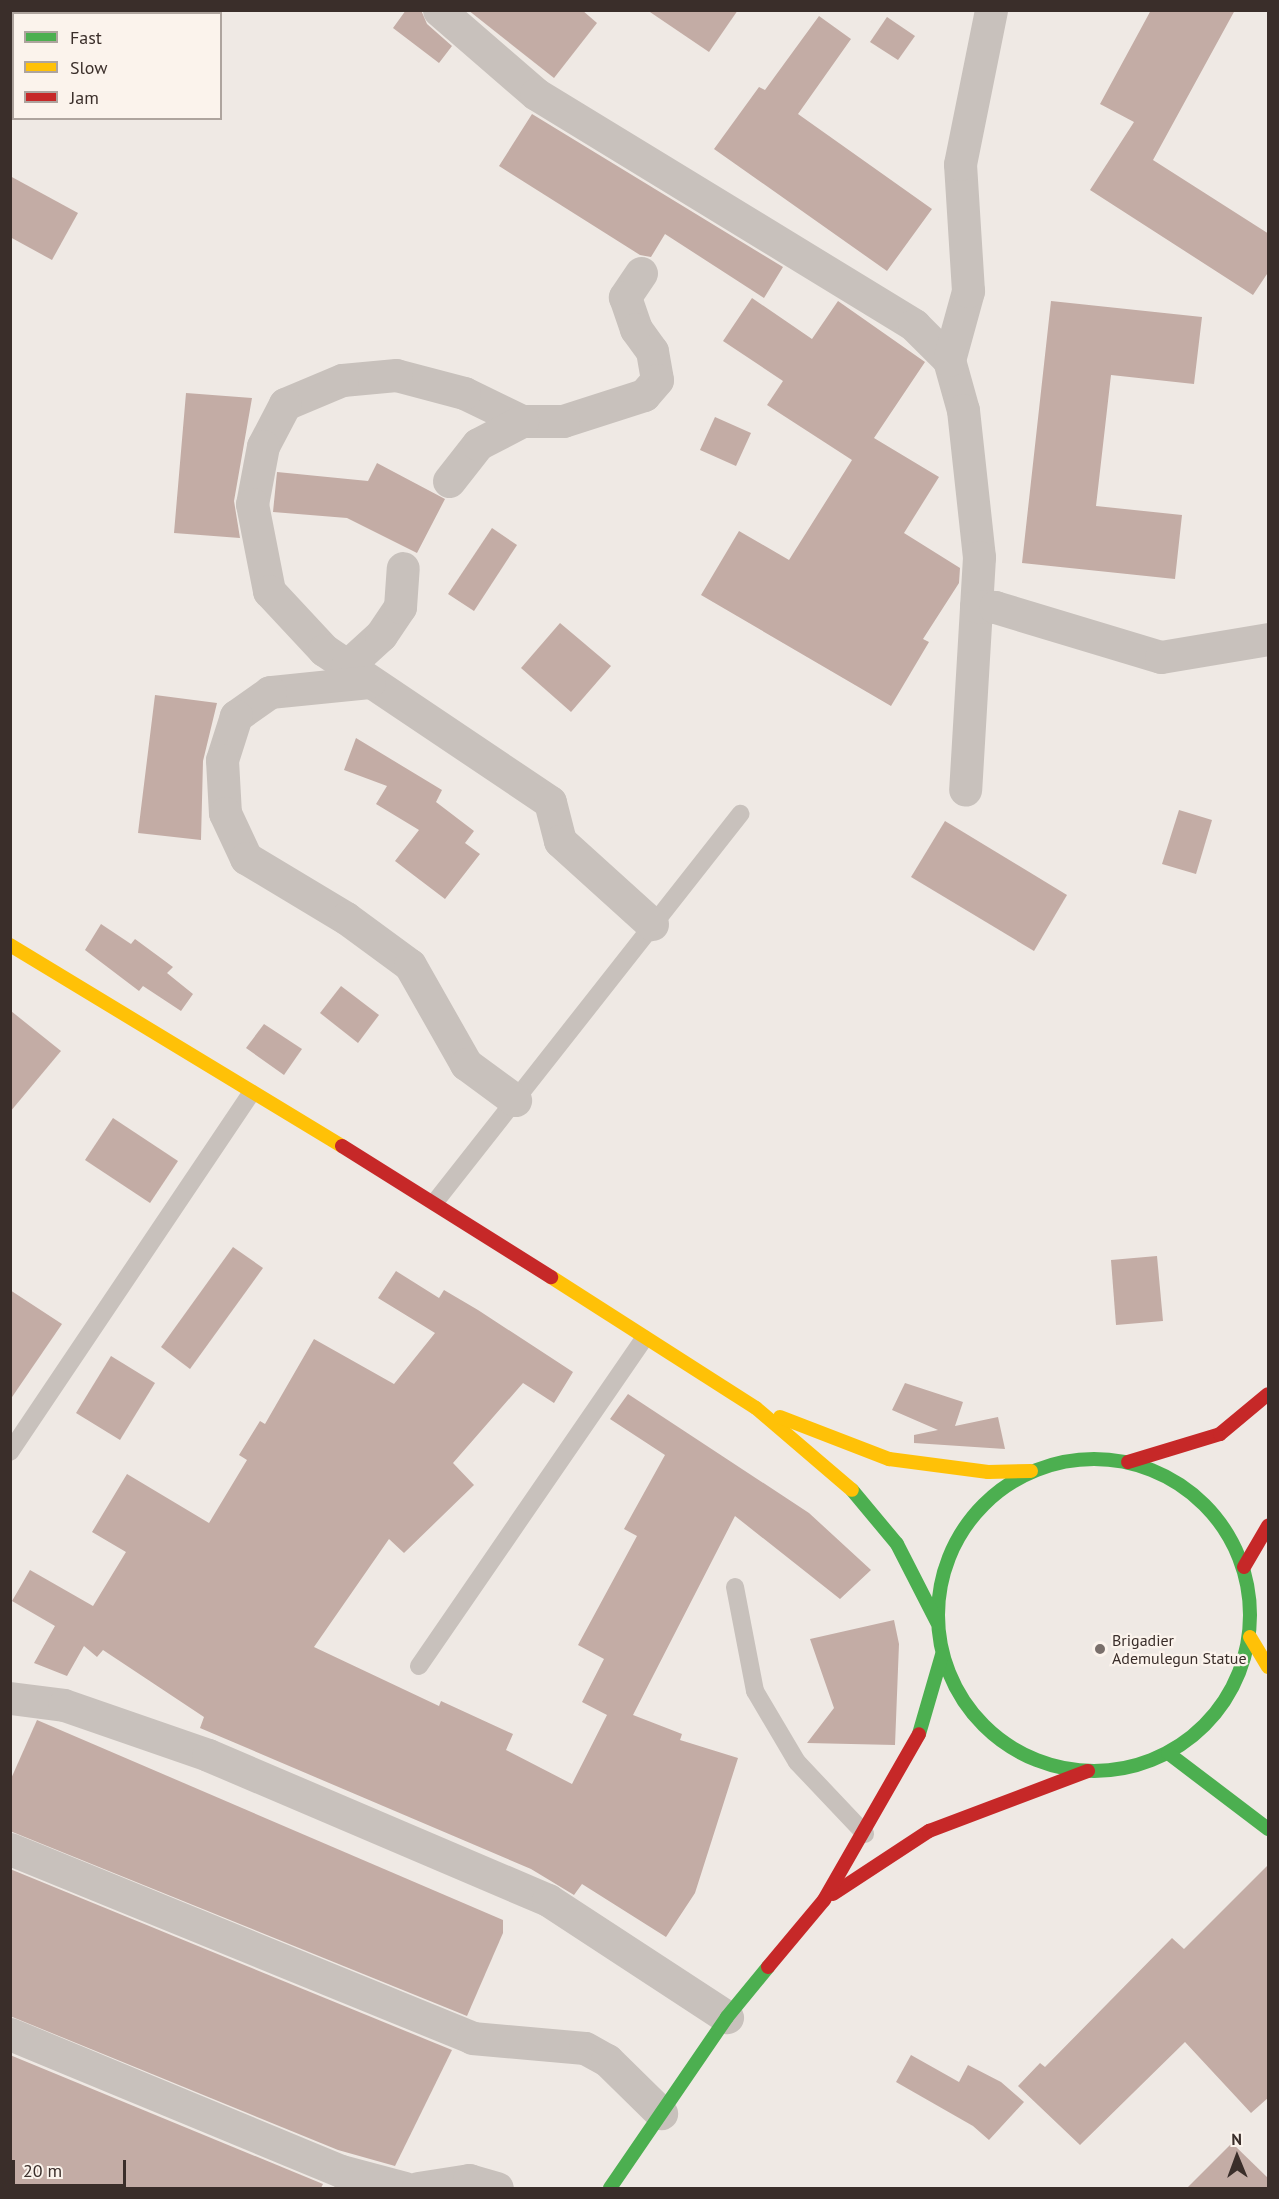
<!DOCTYPE html>
<html>
<head>
<meta charset="utf-8">
<style>
	body { margin:0 }
	#map { position:relative; width:1279px; height:2199px; overflow:hidden; background:#efe9e4; font-family:"PT Sans",sans-serif }
	div>[style] { position:absolute }
	.building>* { inset:0; background:#c3aca5 }
	.lane>* { height:18px; margin:-9px; padding:0 9px; transform-origin:9px; border-radius:9px; background:#c8c1bc }
	.street>* { height:33px; margin:-16.5px; padding:0 16.5px; transform-origin:16.5px; border-radius:16.5px; background:#c8c1bc }
	.fast>* { height:14px; margin:-7px; padding:0 7px; transform-origin:7px; border-radius:7px; background:#4caf50 }
	.fast>.ring { margin:-7px; padding:0; box-sizing:content-box; background:none; border:14px solid #4caf50; border-radius:50% }
	.slow>* { height:14px; margin:-7px; padding:0 7px; transform-origin:7px; border-radius:7px; background:#ffc107 }
	.jam>* { height:14px; margin:-7px; padding:0 7px; transform-origin:7px; border-radius:7px; background:#c62828 }
	.dots>* { width:16px; height:16px; translate:-50% -50%; box-sizing:border-box; border:3px solid #fbf3ec; border-radius:50% }
	span { translate:-50% -50%; white-space:nowrap; text-align:center; line-height:1.15; -webkit-text-stroke:4.5px #fbf3ec; paint-order:stroke }
	.poi-label { font-size:16px; color:#3a2e2a }
	.left { translate:0 -50%; text-align:left }
	.frame { position:absolute; inset:0; border:12px solid #3a2e2a; pointer-events:none }
	.legend { position:absolute; left:12px; top:12px; width:210px; height:108px; box-sizing:border-box; background:#fbf3ec; border:2px solid #aea49e; margin:0; padding:8px 10px; list-style:none; font-size:18px; color:#3a2e2a }
	.legend li { display:flex; align-items:center; gap:12px; height:30px }
	.legend b { width:30px; border:2px solid #aea49e }
	.north { position:absolute; left:1207px; top:2127px; width:60px; height:60px; -webkit-text-stroke:4px #fbf3ec; paint-order:stroke; rotate:359deg; font-size:16px; font-weight:700; line-height:24px; text-align:center; color:#3a2e2a }
	.north::after { content:''; display:block; margin:auto; width:21px; height:27px; background:#3a2e2a; clip-path:polygon(50% 0,100% 100%,50% 72%,0 100%) }
	.scale { position:absolute; left:12px; top:2160px; width:114px; height:27px; box-sizing:border-box; border:3px solid #3a2e2a; border-top:0; padding-left:8px; font-size:18px; line-height:21px; white-space:nowrap; color:#3a2e2a; -webkit-text-stroke:4px #fbf3ec; paint-order:stroke }
</style>
</head>
<body>
<div id="map">
	<div class="building">
		<i style="clip-path:polygon(406px 10px,421px 10px,427px 24px,452px 46px,439px 63px,393px 28px)"></i>
		<i style="clip-path:polygon(468px 10px,582px 10px,597px 23px,554px 78px)"></i>
		<i style="clip-path:polygon(647px 10px,738px 10px,709px 52px)"></i>
		<i style="clip-path:polygon(1151px 10px,1235px 10px,1153px 160px,1269px 234px,1269px 271px,1253px 295px,1090px 190px,1134px 122px,1100px 104px)"></i>
		<i style="clip-path:polygon(819px 16px,851px 39px,798px 114px,932px 209px,887px 271px,714px 149px,759px 87px,765px 90px)"></i>
		<i style="clip-path:polygon(887px 17px,915px 36px,898px 60px,870px 42px)"></i>
		<i style="clip-path:polygon(532px 114px,783px 267px,764px 298px,665px 234px,651px 257px,640px 255px,499px 166px)"></i>
		<i style="clip-path:polygon(10px 176px,78px 213px,52px 260px,10px 237px)"></i>
		<i style="clip-path:polygon(752px 298px,812px 339px,838px 301px,925px 362px,874px 438px,939px 477px,904px 533px,960px 568px,959px 583px,923px 639px,929px 642px,891px 706px,701px 595px,739px 531px,789px 560px,852px 460px,767px 405px,783px 381px,723px 341px)"></i>
		<i style="clip-path:polygon(1051px 301px,1202px 317px,1194px 384px,1111px 375px,1096px 506px,1182px 515px,1175px 579px,1022px 563px)"></i>
		<i style="clip-path:polygon(186px 393px,252px 398px,234px 501px,240px 538px,174px 533px)"></i>
		<i style="clip-path:polygon(715px 417px,751px 433px,736px 466px,700px 450px)"></i>
		<i style="clip-path:polygon(377px 463px,445px 499px,417px 553px,347px 518px,273px 512px,277px 472px,368px 481px)"></i>
		<i style="clip-path:polygon(492px 528px,517px 545px,474px 611px,448px 594px)"></i>
		<i style="clip-path:polygon(560px 623px,611px 666px,571px 712px,521px 668px)"></i>
		<i style="clip-path:polygon(155px 695px,217px 703px,203px 761px,201px 840px,138px 833px)"></i>
		<i style="clip-path:polygon(356px 738px,442px 790px,436px 802px,474px 831px,465px 843px,480px 854px,445px 899px,395px 861px,419px 830px,376px 804px,387px 786px,344px 770px)"></i>
		<i style="clip-path:polygon(1179px 810px,1212px 820px,1196px 874px,1162px 864px)"></i>
		<i style="clip-path:polygon(945px 821px,1067px 895px,1034px 951px,911px 877px)"></i>
		<i style="clip-path:polygon(101px 924px,131px 944px,135px 939px,173px 967px,167px 973px,193px 994px,181px 1011px,143px 986px,139px 991px,85px 950px)"></i>
		<i style="clip-path:polygon(341px 986px,379px 1015px,358px 1043px,320px 1013px)"></i>
		<i style="clip-path:polygon(11px 1011px,61px 1051px,10px 1112px)"></i>
		<i style="clip-path:polygon(264px 1024px,302px 1049px,284px 1075px,246px 1048px)"></i>
		<i style="clip-path:polygon(113px 1118px,178px 1161px,150px 1203px,85px 1160px)"></i>
		<i style="clip-path:polygon(233px 1247px,263px 1268px,190px 1369px,161px 1347px)"></i>
		<i style="clip-path:polygon(1157px 1256px,1163px 1321px,1116px 1325px,1111px 1260px)"></i>
		<i style="clip-path:polygon(396px 1271px,439px 1298px,444px 1290px,478px 1310px,573px 1372px,554px 1403px,523px 1383px,453px 1463px,474px 1485px,404px 1553px,389px 1539px,314px 1647px,439px 1706px,441px 1701px,513px 1734px,506px 1750px,572px 1784px,607px 1715px,582px 1702px,604px 1659px,578px 1645px,637px 1536px,624px 1529px,665px 1455px,610px 1419px,628px 1394px,809px 1513px,871px 1570px,840px 1599px,735px 1516px,633px 1715px,682px 1734px,680px 1740px,738px 1758px,695px 1893px,666px 1937px,582px 1884px,574px 1895px,531px 1869px,200px 1728px,204px 1717px,103px 1650px,97px 1657px,84px 1646px,67px 1676px,34px 1663px,55px 1626px,12px 1601px,30px 1570px,93px 1606px,126px 1552px,92px 1532px,127px 1474px,209px 1523px,247px 1460px,239px 1455px,260px 1421px,265px 1424px,314px 1339px,394px 1384px,435px 1333px,378px 1298px)"></i>
		<i style="clip-path:polygon(10px 1290px,62px 1324px,10px 1400px)"></i>
		<i style="clip-path:polygon(111px 1356px,155px 1383px,120px 1440px,76px 1413px)"></i>
		<i style="clip-path:polygon(905px 1383px,963px 1402px,955px 1426px,998px 1417px,1005px 1449px,914px 1443px,914px 1435px,938px 1430px,892px 1410px)"></i>
		<i style="clip-path:polygon(894px 1620px,899px 1644px,895px 1745px,807px 1743px,834px 1708px,810px 1639px)"></i>
		<i style="clip-path:polygon(37px 1720px,503px 1920px,503px 1933px,467px 2016px,10px 1831px,10px 1781px)"></i>
		<i style="clip-path:polygon(1269px 1864px,1269px 2097px,1251px 2113px,1185px 2042px,1080px 2145px,1018px 2086px,1040px 2063px,1045px 2067px,1172px 1938px,1184px 1949px)"></i>
		<i style="clip-path:polygon(10px 1869px,452px 2050px,395px 2166px,338px 2150px,10px 2016px)"></i>
		<i style="clip-path:polygon(10px 2055px,323px 2184px,321px 2188px,10px 2188px)"></i>
		<i style="clip-path:polygon(911px 2055px,959px 2082px,968px 2065px,1001px 2082px,1024px 2102px,989px 2140px,973px 2126px,896px 2082px)"></i>
		<i style="clip-path:polygon(1232px 2143px,1269px 2179px,1269px 2188px,1187px 2188px)"></i>
	</div>
	<div class="lane">
		<i style="left:435px;top:1202px;width:494px;rotate:-51.8deg"></i>
		<i style="left:10px;top:1452px;width:432px;rotate:-56.1deg"></i>
		<i style="left:735px;top:1587px;width:106px;rotate:79.1deg"></i>
		<i style="left:755px;top:1691px;width:82px;rotate:59.4deg"></i>
		<i style="left:797px;top:1762px;width:99px;rotate:46.6deg"></i>
		<i style="left:419px;top:1666px;width:397px;rotate:-55.5deg"></i>
	</div>
	<div class="street">
		<i style="left:439px;top:10px;width:128px;rotate:40.9deg"></i>
		<i style="left:536px;top:94px;width:443px;rotate:31.4deg"></i>
		<i style="left:914px;top:325px;width:49px;rotate:45deg"></i>
		<i style="left:949px;top:360px;width:52px;rotate:74.4deg"></i>
		<i style="left:963px;top:410px;width:148px;rotate:83.8deg"></i>
		<i style="left:979px;top:557px;width:233px;rotate:93.4deg"></i>
		<i style="left:641px;top:273px;width:29px;rotate:124deg"></i>
		<i style="left:625px;top:297px;width:34px;rotate:71deg"></i>
		<i style="left:636px;top:329px;width:27px;rotate:54deg"></i>
		<i style="left:652px;top:351px;width:29px;rotate:80deg"></i>
		<i style="left:657px;top:380px;width:20px;rotate:131deg"></i>
		<i style="left:644px;top:395px;width:85px;rotate:162.2deg"></i>
		<i style="left:563px;top:421px;width:41px;rotate:180deg"></i>
		<i style="left:522px;top:421px;width:64px;rotate:-154.2deg"></i>
		<i style="left:464px;top:393px;width:70px;rotate:-165.2deg"></i>
		<i style="left:396px;top:375px;width:54px;rotate:174.7deg"></i>
		<i style="left:342px;top:380px;width:62px;rotate:157.2deg"></i>
		<i style="left:285px;top:404px;width:47px;rotate:117.6deg"></i>
		<i style="left:263px;top:446px;width:59px;rotate:100.7deg"></i>
		<i style="left:252px;top:504px;width:89px;rotate:78.9deg"></i>
		<i style="left:269px;top:591px;width:81px;rotate:47deg"></i>
		<i style="left:324px;top:650px;width:272px;rotate:33.9deg"></i>
		<i style="left:550px;top:802px;width:40px;rotate:75.6deg"></i>
		<i style="left:560px;top:841px;width:124px;rotate:42.1deg"></i>
		<i style="left:949px;top:360px;width:72px;rotate:-74.6deg"></i>
		<i style="left:968px;top:291px;width:127px;rotate:-93.6deg"></i>
		<i style="left:960px;top:164px;width:157px;rotate:-78.6deg"></i>
		<i style="left:449px;top:481px;width:47px;rotate:-51.9deg"></i>
		<i style="left:478px;top:444px;width:50px;rotate:-27.6deg"></i>
		<i style="left:976px;top:606px;width:19px;rotate:3deg"></i>
		<i style="left:995px;top:607px;width:173px;rotate:16.8deg"></i>
		<i style="left:1161px;top:657px;width:109px;rotate:-9.5deg"></i>
		<i style="left:347px;top:666px;width:46px;rotate:-42.4deg"></i>
		<i style="left:381px;top:635px;width:34px;rotate:-56deg"></i>
		<i style="left:400px;top:607px;width:39px;rotate:-86deg"></i>
		<i style="left:369px;top:682px;width:100px;rotate:174.2deg"></i>
		<i style="left:270px;top:692px;width:42px;rotate:144.8deg"></i>
		<i style="left:236px;top:716px;width:46px;rotate:107.7deg"></i>
		<i style="left:222px;top:760px;width:53px;rotate:86.8deg"></i>
		<i style="left:225px;top:813px;width:50px;rotate:65deg"></i>
		<i style="left:246px;top:858px;width:117px;rotate:31deg"></i>
		<i style="left:346px;top:918px;width:79px;rotate:36.3deg"></i>
		<i style="left:410px;top:965px;width:114px;rotate:60.5deg"></i>
		<i style="left:466px;top:1064px;width:61px;rotate:36.3deg"></i>
		<i style="left:10px;top:1698px;width:54px;rotate:7.4deg"></i>
		<i style="left:64px;top:1705px;width:152px;rotate:19.1deg"></i>
		<i style="left:208px;top:1755px;width:370px;rotate:23.1deg"></i>
		<i style="left:548px;top:1900px;width:214px;rotate:33.2deg"></i>
		<i style="left:10px;top:1849px;width:499px;rotate:22.2deg"></i>
		<i style="left:472px;top:2038px;width:113px;rotate:5.1deg"></i>
		<i style="left:585px;top:2048px;width:25px;rotate:29deg"></i>
		<i style="left:607px;top:2060px;width:76px;rotate:44.5deg"></i>
		<i style="left:10px;top:2034px;width:358px;rotate:22.5deg"></i>
		<i style="left:341px;top:2171px;width:66px;rotate:14.9deg"></i>
		<i style="left:418px;top:2188px;width:52px;rotate:-8.9deg"></i>
		<i style="left:469px;top:2180px;width:29px;rotate:16deg"></i>
	</div>
	<div class="fast">
		<i class="ring" style="left:938px;top:1459px;width:298px;height:298px"></i>
		<i style="left:852px;top:1490px;width:70px;rotate:50.2deg"></i>
		<i style="left:897px;top:1544px;width:88px;rotate:62.9deg"></i>
		<i style="left:919px;top:1734px;width:82px;rotate:-73.8deg"></i>
		<i style="left:1168px;top:1753px;width:126px;rotate:37.2deg"></i>
		<i style="left:610px;top:2188px;width:207px;rotate:-55.6deg"></i>
		<i style="left:727px;top:2017px;width:65px;rotate:-50.6deg"></i>
	</div>
	<div class="slow">
		<i style="left:10px;top:945px;width:388px;rotate:31.2deg"></i>
		<i style="left:551px;top:1277px;width:243px;rotate:32.6deg"></i>
		<i style="left:756px;top:1408px;width:126px;rotate:40.5deg"></i>
		<i style="left:780px;top:1417px;width:117px;rotate:21.1deg"></i>
		<i style="left:889px;top:1459px;width:100px;rotate:7.5deg"></i>
		<i style="left:988px;top:1472px;width:43px;rotate:-1.3deg"></i>
		<i style="left:1250px;top:1637px;width:35px;rotate:59deg"></i>
	</div>
	<div class="jam">
		<i style="left:342px;top:1146px;width:247px;rotate:32.1deg"></i>
		<i style="left:1128px;top:1462px;width:96px;rotate:-16.9deg"></i>
		<i style="left:1220px;top:1434px;width:62px;rotate:-39.8deg"></i>
		<i style="left:1244px;top:1567px;width:48px;rotate:-59.7deg"></i>
		<i style="left:833px;top:1894px;width:115px;rotate:-33.3deg"></i>
		<i style="left:929px;top:1831px;width:170px;rotate:-20.7deg"></i>
		<i style="left:768px;top:1967px;width:87px;rotate:-50.1deg"></i>
		<i style="left:824px;top:1900px;width:191px;rotate:-60.2deg"></i>
	</div>
	<div class="dots">
		<i style="left:1100px;top:1649px;background:#796f6b"></i>
	</div>
	<div class="poi-label">
		<span class="left" style="left:1112px;top:1649px">Brigadier<br>Ademulegun Statue</span>
	</div>
	<div class="frame"></div>
	<ul class="legend">
	<li><b style="height:8px;background:#4caf50"></b>Fast</li>
	<li><b style="height:8px;background:#ffc107"></b>Slow</li>
	<li><b style="height:8px;background:#c62828"></b>Jam</li>
	</ul>
	<div class="north">N</div>
	<div class="scale">20 m</div>
</div>
</body>
</html>
